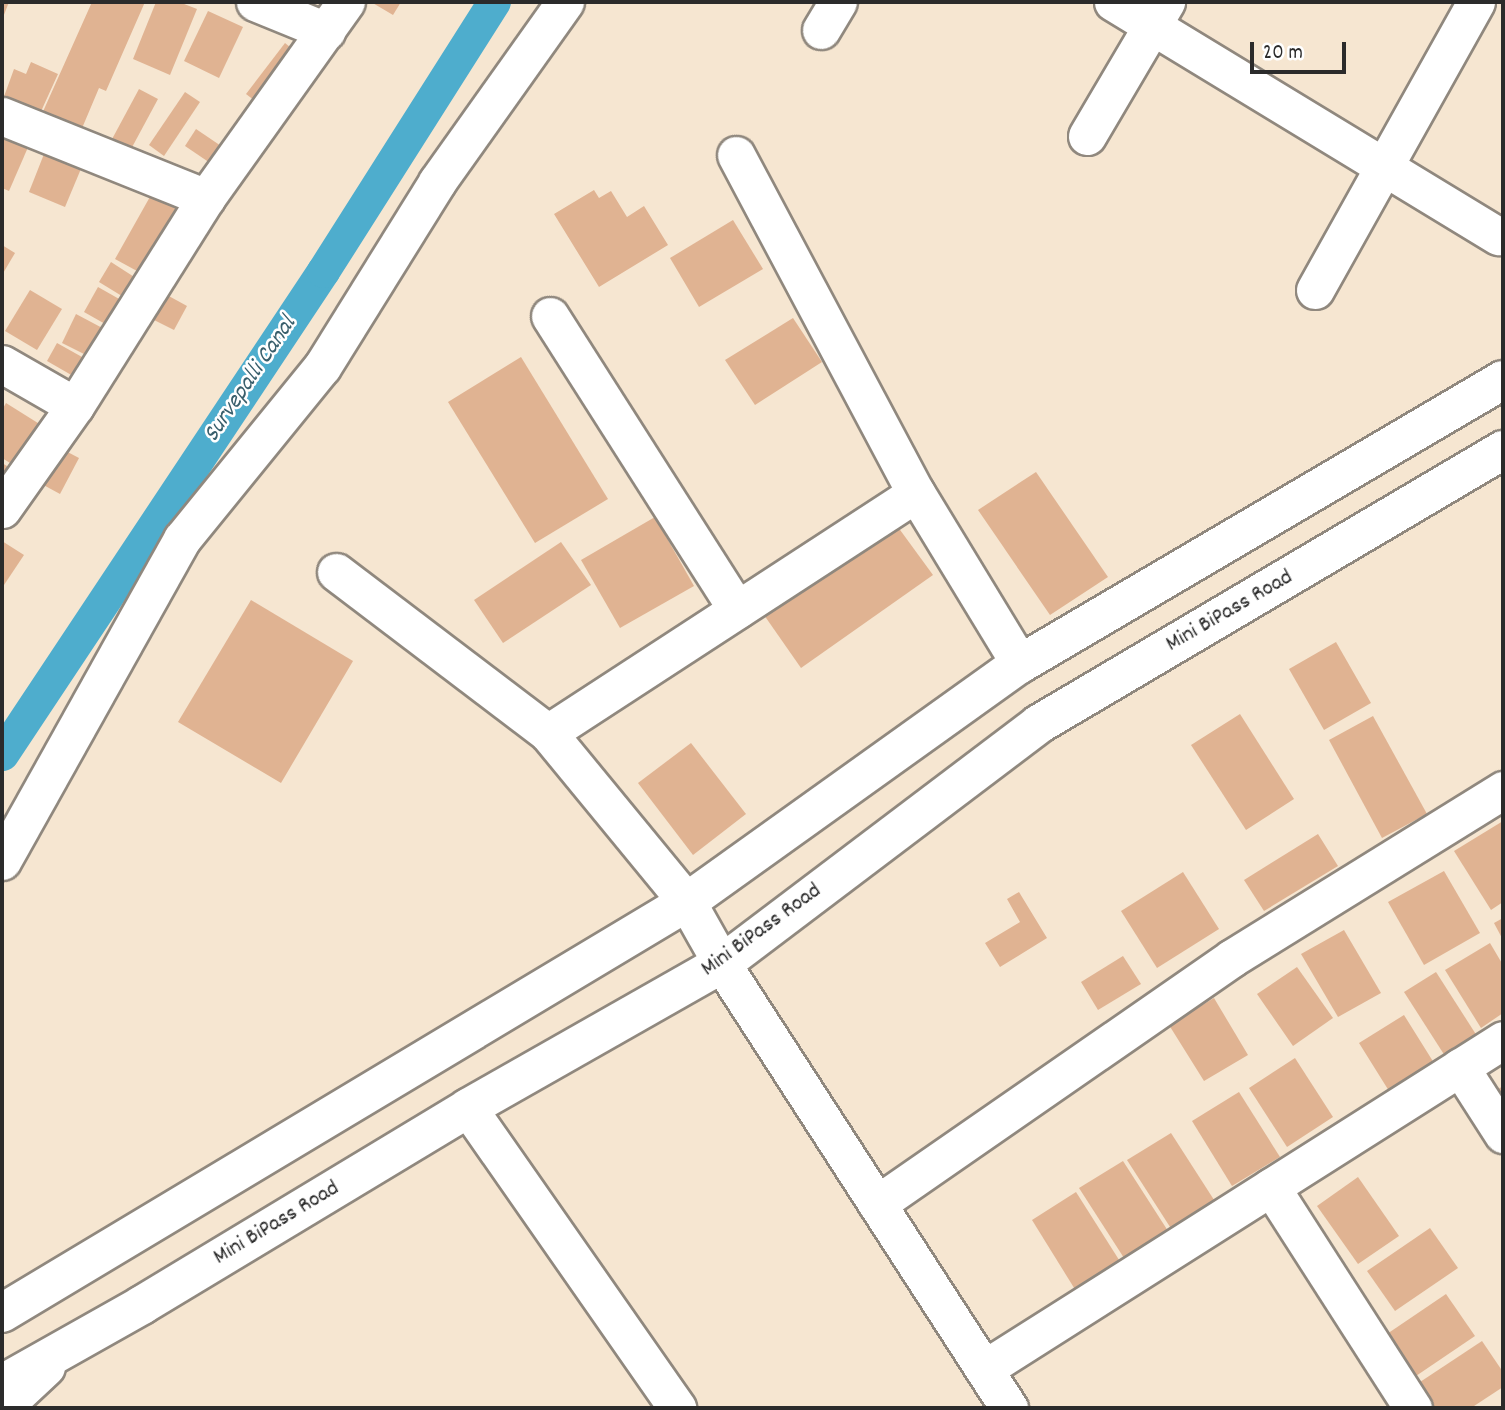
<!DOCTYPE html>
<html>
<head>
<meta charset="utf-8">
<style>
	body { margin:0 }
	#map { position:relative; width:1505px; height:1410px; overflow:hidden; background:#f6e6d1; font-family:Dekko,sans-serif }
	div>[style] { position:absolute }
	.canal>* { height:33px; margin:-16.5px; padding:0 16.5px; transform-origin:16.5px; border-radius:16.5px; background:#4eadcd }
	.building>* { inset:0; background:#e0b392 }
	.roads { filter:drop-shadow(2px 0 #90887e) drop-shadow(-2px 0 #90887e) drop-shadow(0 2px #90887e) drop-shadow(0 -2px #90887e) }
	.minor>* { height:37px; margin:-18.5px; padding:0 18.5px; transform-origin:18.5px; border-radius:18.5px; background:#fff }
	.major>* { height:38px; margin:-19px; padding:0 19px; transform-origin:19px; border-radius:19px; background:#fff }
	span { translate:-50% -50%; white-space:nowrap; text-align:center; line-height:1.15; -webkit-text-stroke:5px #fff; paint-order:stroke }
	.street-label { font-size:23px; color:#2b2b2b }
	.water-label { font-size:24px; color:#395f6c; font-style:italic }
	.frame { position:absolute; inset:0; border:4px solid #2b2b2b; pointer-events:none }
	.scale { position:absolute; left:1250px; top:42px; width:96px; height:32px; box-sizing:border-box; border:4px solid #2b2b2b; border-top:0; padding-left:9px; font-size:21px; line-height:24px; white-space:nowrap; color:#2b2b2b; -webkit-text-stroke:5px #fff; paint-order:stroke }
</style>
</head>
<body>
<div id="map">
	<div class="canal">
		<i style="left:2px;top:754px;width:580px;rotate:-56.39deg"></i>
		<i style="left:323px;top:271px;width:319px;rotate:-57.6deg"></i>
	</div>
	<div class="building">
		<i style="clip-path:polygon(2px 2px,9px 2px,2px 20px)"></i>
		<i style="clip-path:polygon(92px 2px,145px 2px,106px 91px,99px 88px,80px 133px,41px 116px)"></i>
		<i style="clip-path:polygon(156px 2px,179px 2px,197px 9px,170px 75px,133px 59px)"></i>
		<i style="clip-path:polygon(371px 2px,401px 2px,393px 15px)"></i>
		<i style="clip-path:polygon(208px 11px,243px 27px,219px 78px,184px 61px)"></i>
		<i style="clip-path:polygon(285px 43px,301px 56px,263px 107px,246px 94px)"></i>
		<i style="clip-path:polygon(31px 62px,58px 74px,38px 118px,2px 102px,14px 69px,26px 74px)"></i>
		<i style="clip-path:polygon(139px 89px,158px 99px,130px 151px,111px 141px)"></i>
		<i style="clip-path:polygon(185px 92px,200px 102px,164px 156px,149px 145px)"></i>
		<i style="clip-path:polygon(196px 129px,227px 150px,216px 167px,185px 146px)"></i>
		<i style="clip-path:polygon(2px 133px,29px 145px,9px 191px,2px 188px)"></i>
		<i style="clip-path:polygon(46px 149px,83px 164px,65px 207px,29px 192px)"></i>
		<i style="clip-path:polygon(594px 190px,599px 198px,611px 191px,627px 217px,644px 206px,668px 245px,599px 287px,554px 214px)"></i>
		<i style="clip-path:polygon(151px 195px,189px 216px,148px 277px,115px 259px)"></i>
		<i style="clip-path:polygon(733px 220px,763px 269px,699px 307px,670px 258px)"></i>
		<i style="clip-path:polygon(2px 245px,15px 253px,2px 275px)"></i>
		<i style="clip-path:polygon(111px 262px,142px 282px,130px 301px,99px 282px)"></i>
		<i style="clip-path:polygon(98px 287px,128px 304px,114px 329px,84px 312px)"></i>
		<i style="clip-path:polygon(30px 290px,62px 309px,37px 350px,5px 331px)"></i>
		<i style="clip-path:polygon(167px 295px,187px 306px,174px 330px,154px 320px)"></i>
		<i style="clip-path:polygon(76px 314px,108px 331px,94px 359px,62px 343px)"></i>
		<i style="clip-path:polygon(793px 318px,822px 362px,755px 405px,725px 360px)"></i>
		<i style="clip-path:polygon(57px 343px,91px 362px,80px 380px,47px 361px)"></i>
		<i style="clip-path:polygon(521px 357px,608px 499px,535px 543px,448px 402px)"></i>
		<i style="clip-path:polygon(6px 403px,49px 430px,23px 471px,2px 458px,2px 410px)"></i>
		<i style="clip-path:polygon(58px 447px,79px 458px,60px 494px,38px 482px)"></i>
		<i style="clip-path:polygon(2px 463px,17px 472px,2px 496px)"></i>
		<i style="clip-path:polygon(1036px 472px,1108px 577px,1050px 615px,978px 510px)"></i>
		<i style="clip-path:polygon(655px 517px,694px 586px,620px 628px,581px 560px)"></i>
		<i style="clip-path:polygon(895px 523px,933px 575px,801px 668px,764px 615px)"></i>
		<i style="clip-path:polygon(2px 541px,24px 555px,2px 588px)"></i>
		<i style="clip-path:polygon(561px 542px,591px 585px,503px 643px,474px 600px)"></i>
		<i style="clip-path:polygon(251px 600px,353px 661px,281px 783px,178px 722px)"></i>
		<i style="clip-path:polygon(1336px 642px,1371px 703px,1324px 730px,1289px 669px)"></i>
		<i style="clip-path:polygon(1240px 714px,1294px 799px,1246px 830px,1191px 745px)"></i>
		<i style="clip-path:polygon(1373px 716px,1427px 814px,1382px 838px,1329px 740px)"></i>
		<i style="clip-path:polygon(691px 743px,746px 814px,693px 855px,638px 783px)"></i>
		<i style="clip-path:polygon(1503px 821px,1503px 902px,1491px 910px,1454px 851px)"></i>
		<i style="clip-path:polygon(1318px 834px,1338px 866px,1264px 911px,1244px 880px)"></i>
		<i style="clip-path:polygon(1444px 871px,1480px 933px,1424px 965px,1388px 902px)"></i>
		<i style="clip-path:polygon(1183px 872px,1219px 929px,1157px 968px,1121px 911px)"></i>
		<i style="clip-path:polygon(1019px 892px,1047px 938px,1000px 967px,985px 943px,1020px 922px,1007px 899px)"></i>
		<i style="clip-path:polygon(1503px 918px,1503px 940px,1494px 923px)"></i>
		<i style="clip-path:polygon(1344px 930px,1381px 993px,1338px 1017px,1301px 954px)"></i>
		<i style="clip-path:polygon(1490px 943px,1503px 965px,1503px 1013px,1481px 1028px,1445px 970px)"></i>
		<i style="clip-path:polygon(1123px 956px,1141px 984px,1098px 1010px,1081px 982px)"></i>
		<i style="clip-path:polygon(1297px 967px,1333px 1018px,1293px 1046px,1257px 994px)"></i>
		<i style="clip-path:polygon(1436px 972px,1477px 1036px,1445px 1056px,1404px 992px)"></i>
		<i style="clip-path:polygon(1214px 998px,1248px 1055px,1204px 1081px,1169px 1025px)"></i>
		<i style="clip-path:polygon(1404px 1015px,1439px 1071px,1394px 1099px,1359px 1043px)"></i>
		<i style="clip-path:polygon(1295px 1058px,1333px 1117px,1287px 1147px,1249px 1088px)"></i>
		<i style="clip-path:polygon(1503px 1086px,1503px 1111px,1492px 1093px)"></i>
		<i style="clip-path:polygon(1239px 1092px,1280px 1157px,1232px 1186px,1192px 1121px)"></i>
		<i style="clip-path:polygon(1171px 1133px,1216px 1203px,1172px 1230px,1127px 1160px)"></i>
		<i style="clip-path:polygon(1123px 1161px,1168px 1231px,1124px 1258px,1079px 1188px)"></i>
		<i style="clip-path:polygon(1358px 1177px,1399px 1236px,1358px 1264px,1317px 1206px)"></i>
		<i style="clip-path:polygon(1076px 1192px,1121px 1263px,1076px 1291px,1032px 1220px)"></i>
		<i style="clip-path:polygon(1430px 1228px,1458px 1268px,1395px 1311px,1367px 1271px)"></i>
		<i style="clip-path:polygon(1446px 1294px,1475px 1336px,1413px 1378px,1384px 1336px)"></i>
		<i style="clip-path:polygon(1482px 1341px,1503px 1372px,1503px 1387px,1471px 1408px,1430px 1408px,1414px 1386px)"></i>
	</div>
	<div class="roads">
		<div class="minor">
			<i style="left:255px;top:2px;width:77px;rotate:22.2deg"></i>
			<i style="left:1113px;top:2px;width:451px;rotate:31.3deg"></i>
			<i style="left:821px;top:30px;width:33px;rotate:-59deg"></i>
			<i style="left:2px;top:116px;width:220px;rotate:21.9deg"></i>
			<i style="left:1087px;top:136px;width:156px;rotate:-59.5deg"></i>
			<i style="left:736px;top:155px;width:383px;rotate:62deg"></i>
			<i style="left:916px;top:493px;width:200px;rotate:58.7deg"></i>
			<i style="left:1315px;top:290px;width:330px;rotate:-60.8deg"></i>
			<i style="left:550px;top:316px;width:348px;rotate:57.5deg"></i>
			<i style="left:2px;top:364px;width:84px;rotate:29.9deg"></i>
			<i style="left:2px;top:509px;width:126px;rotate:-54.7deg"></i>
			<i style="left:75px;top:406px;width:246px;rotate:-57.8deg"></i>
			<i style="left:206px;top:198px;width:241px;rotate:-54.5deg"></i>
			<i style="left:336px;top:572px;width:266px;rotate:37.2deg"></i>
			<i style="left:548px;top:733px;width:219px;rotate:50.6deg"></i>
			<i style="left:687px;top:902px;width:71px;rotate:60.6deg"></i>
			<i style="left:722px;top:964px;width:529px;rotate:57.12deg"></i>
			<i style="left:548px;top:733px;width:439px;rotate:-33.1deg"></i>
			<i style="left:2px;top:861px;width:369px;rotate:-60.8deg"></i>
			<i style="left:182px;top:539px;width:222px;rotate:-50.9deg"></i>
			<i style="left:322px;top:367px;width:218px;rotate:-58.1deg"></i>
			<i style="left:437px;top:182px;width:221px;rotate:-54.6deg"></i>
			<i style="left:1460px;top:1067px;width:80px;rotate:57.3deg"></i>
			<i style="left:468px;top:1108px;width:366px;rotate:55.1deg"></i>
			<i style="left:1271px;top:1187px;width:263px;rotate:57.3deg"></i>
			<i style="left:877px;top:1204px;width:432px;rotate:-34.7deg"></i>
			<i style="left:1232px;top:958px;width:319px;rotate:-31.8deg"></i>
			<i style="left:984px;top:1369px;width:614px;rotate:-32.37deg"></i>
			<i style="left:2px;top:1408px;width:60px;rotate:-43deg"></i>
		</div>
		<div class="major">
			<i style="left:2px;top:1313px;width:799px;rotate:-30.96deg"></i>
			<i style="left:687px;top:902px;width:409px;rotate:-35.6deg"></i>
			<i style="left:1020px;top:664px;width:560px;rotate:-30.46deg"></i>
			<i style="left:2px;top:1384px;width:161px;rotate:-29.4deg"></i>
			<i style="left:142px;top:1305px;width:381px;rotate:-31.1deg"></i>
			<i style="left:468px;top:1108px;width:292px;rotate:-29.6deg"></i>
			<i style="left:722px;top:964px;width:398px;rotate:-37.1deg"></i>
			<i style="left:1039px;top:724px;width:539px;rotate:-30.56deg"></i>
		</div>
	</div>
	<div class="street-label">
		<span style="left:1230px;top:612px;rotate:-30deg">Mini BiPass Road</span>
		<span style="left:762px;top:931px;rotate:-36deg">Mini BiPass Road</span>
		<span style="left:277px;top:1224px;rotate:-31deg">Mini BiPass Road</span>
	</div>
	<div class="water-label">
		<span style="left:251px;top:380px;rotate:-56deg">Survepalli Canal</span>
	</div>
	<div class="frame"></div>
	<div class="scale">20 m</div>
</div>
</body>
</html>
